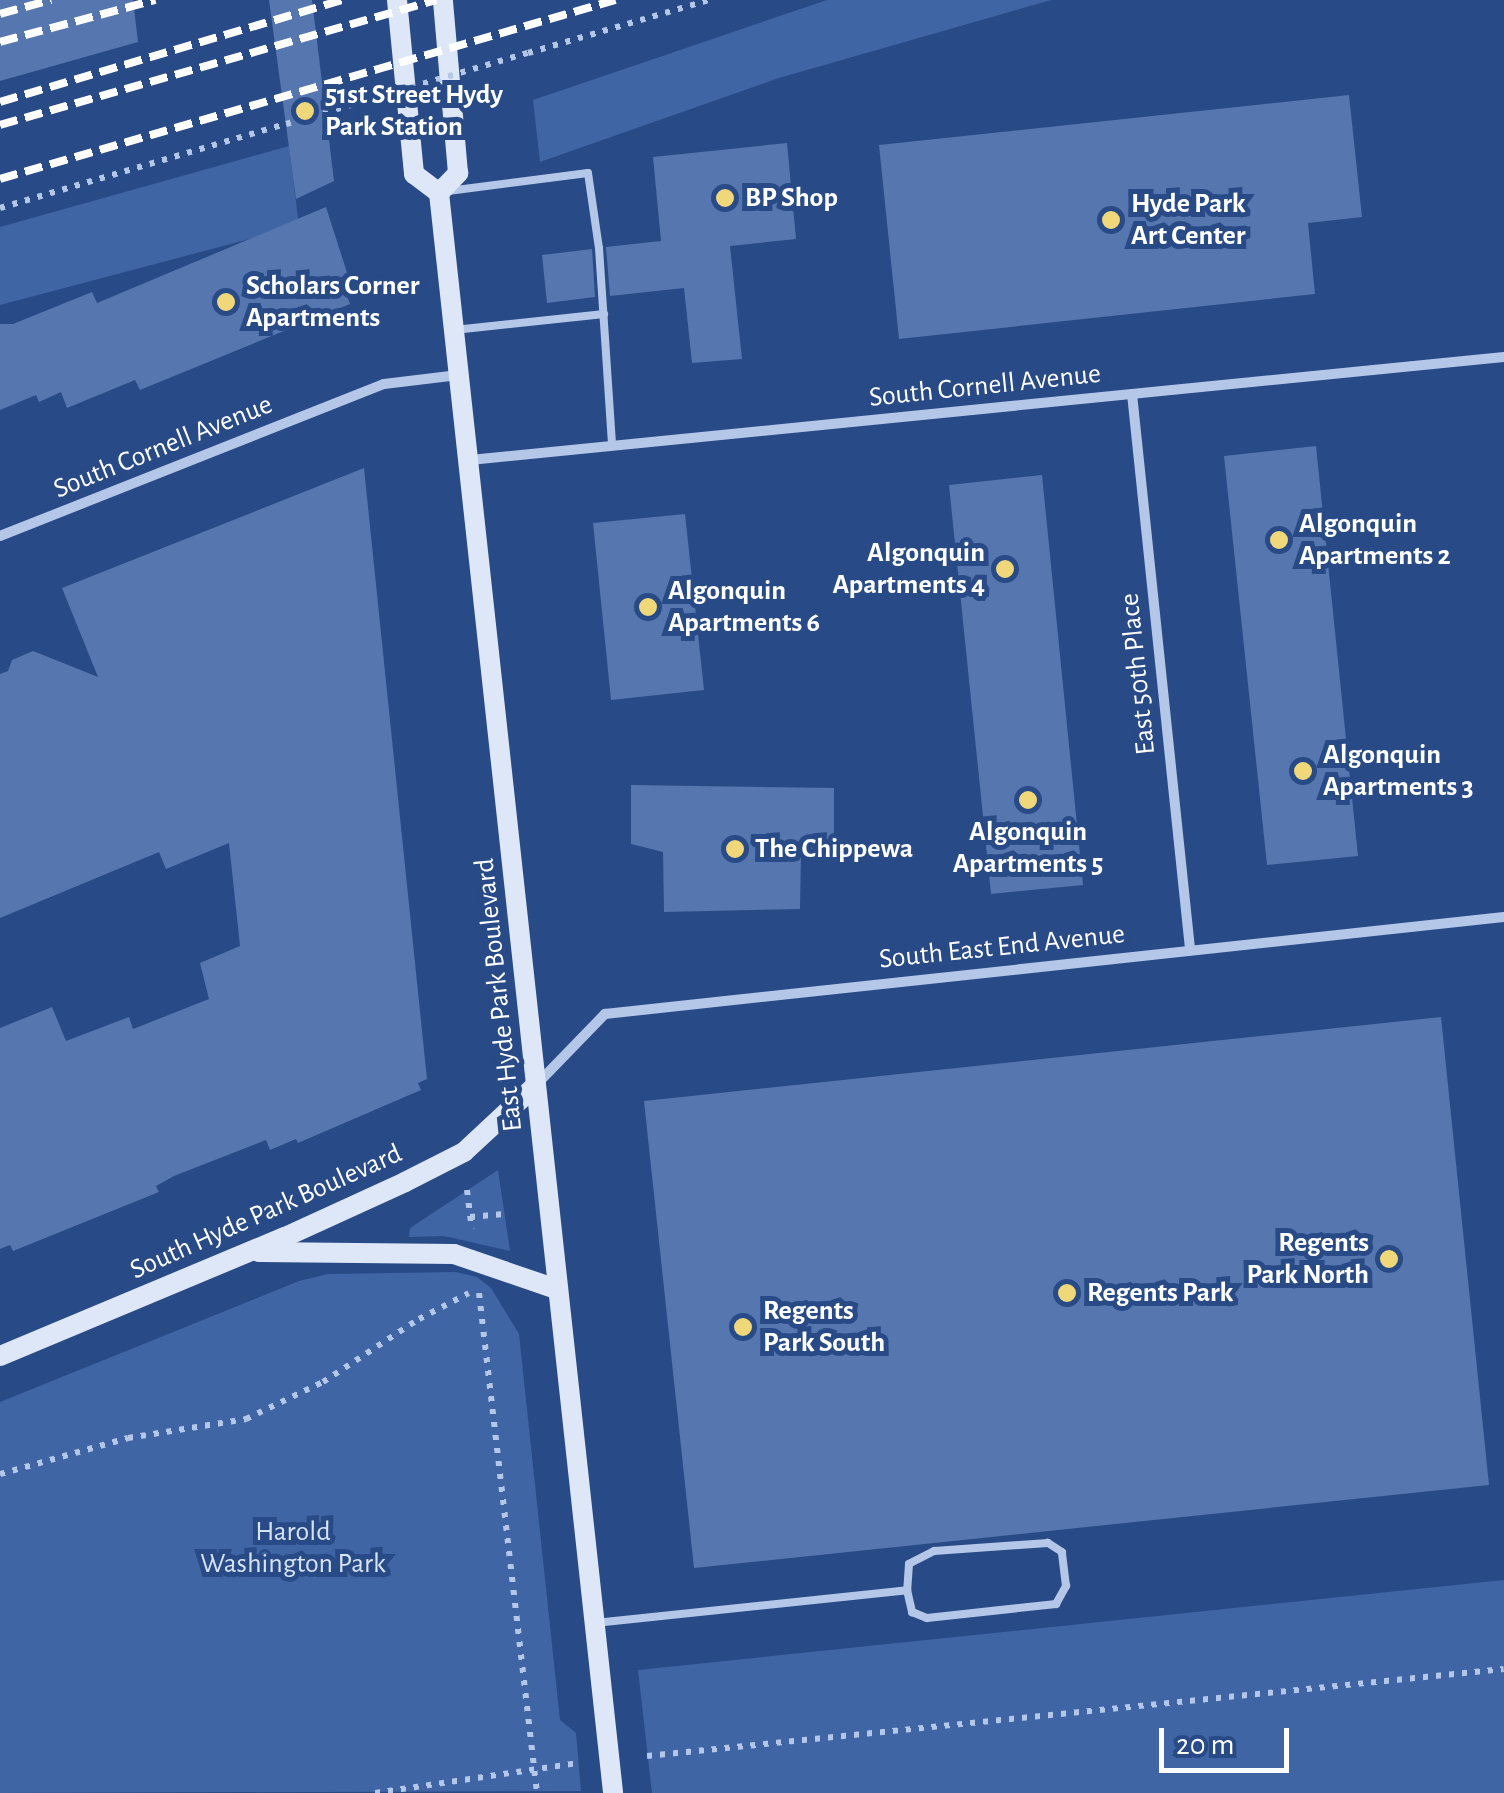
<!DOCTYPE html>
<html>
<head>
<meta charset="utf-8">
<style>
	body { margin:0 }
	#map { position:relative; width:1504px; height:1793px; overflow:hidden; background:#284a86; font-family:"Alegreya Sans",sans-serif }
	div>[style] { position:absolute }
	.green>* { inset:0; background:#4065a4 }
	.building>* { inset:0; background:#5576af }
	.path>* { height:6px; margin-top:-3px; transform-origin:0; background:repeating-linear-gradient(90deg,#b4c7e8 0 5px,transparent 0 13px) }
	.lane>* { height:8px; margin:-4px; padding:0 4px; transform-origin:4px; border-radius:4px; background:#b4c7e8 }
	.street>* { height:10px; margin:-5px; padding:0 5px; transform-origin:5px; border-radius:5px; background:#b4c7e8 }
	.secondary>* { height:20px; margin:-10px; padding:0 10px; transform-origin:10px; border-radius:10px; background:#dee7f7 }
	.rail>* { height:8px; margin-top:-4px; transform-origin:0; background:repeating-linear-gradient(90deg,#fff 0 18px,transparent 0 26px) }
	.path-bridge>* { height:6px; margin-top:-3px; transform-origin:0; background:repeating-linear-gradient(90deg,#b4c7e8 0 5px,transparent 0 13px) }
	.dots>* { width:28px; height:28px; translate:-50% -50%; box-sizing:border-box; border:5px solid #284a86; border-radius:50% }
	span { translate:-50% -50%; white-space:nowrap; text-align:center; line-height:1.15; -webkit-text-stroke:10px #284a86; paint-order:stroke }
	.poi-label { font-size:28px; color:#fff; font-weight:700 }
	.left { translate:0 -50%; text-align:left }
	.right { translate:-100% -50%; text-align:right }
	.street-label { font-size:28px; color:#fff }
	.park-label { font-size:28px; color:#d7e3f6 }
	.scale { position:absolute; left:1159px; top:1728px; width:130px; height:45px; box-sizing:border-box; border:5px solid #fff; border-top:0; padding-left:12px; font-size:30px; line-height:35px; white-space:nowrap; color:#fff; -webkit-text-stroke:8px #284a86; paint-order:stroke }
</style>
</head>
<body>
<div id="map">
	<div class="green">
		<i style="clip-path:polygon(827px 0,1051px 0,779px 78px,540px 162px,533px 100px)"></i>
		<i style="clip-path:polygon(289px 146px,299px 226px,0 305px,0 227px)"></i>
		<i style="clip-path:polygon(498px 1170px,510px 1251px,444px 1236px,409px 1237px,410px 1228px)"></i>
		<i style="clip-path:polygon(456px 1272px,477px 1277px,491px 1288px,519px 1334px,560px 1720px,576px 1733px,581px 1791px,0 1793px,0 1402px,299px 1281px,328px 1274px)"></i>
		<i style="clip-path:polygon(1504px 1580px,1504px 1793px,652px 1793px,638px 1670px)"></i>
	</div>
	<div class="building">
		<i style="clip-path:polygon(0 0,133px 0,138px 42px,0 81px)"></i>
		<i style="clip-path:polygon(269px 0,312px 0,334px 181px,296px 199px)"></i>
		<i style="clip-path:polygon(1349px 95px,1362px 217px,1308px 223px,1315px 294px,899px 339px,879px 145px)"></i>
		<i style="clip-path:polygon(787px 143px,796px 239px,730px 246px,742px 359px,692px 363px,684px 288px,610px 296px,606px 247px,661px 241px,653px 157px)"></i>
		<i style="clip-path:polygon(326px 207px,350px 282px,343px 285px,350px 304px,140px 390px,135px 380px,67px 408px,61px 392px,39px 402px,36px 395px,0 410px,0 324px,13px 324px,92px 292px,97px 303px)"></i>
		<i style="clip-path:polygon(592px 249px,595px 297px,547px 303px,542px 255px)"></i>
		<i style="clip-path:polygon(1316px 446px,1358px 856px,1267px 865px,1224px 456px)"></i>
		<i style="clip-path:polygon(364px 468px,427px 1079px,418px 1083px,421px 1090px,298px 1143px,296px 1139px,270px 1150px,266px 1140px,174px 1176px,156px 1186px,159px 1192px,13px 1251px,10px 1245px,0 1249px,0 1028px,52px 1007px,66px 1041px,129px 1017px,133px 1029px,209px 999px,200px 963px,240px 946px,229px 843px,166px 869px,159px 852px,0 918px,0 674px,8px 671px,12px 660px,33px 651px,98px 677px,62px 588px)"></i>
		<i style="clip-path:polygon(1042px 475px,1083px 885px,991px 894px,949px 485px)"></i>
		<i style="clip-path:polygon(685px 514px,704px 690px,611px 700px,593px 523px)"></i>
		<i style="clip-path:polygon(631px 785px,834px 788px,834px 846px,801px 854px,800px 909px,664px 912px,663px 852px,631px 844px)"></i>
		<i style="clip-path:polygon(1441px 1017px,1489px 1485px,694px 1568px,644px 1101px)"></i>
	</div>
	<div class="path">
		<i style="left:528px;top:53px;width:189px;rotate:-16.3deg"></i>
		<i style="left:0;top:208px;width:298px;rotate:-16.4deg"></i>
		<i style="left:467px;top:1190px;width:39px;rotate:83deg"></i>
		<i style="left:470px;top:1217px;width:37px;rotate:-5deg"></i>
		<i style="left:479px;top:1293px;width:503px;rotate:83.38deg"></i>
		<i style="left:0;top:1474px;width:133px;rotate:-15.7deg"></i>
		<i style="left:128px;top:1438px;width:120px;rotate:-9.1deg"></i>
		<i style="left:246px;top:1419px;width:85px;rotate:-25.7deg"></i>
		<i style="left:323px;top:1382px;width:115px;rotate:-33.3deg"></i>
		<i style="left:419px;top:1319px;width:56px;rotate:-27.5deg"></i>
		<i style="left:647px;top:1756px;width:861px;rotate:-5.8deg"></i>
		<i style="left:375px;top:1793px;width:206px;rotate:-8.4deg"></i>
	</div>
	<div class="lane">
		<i style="left:448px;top:191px;width:141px;rotate:-7.3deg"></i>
		<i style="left:588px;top:173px;width:76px;rotate:81.7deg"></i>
		<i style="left:599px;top:248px;width:198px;rotate:86.2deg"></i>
		<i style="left:454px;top:330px;width:151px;rotate:-6.1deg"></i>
		<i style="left:595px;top:1623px;width:314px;rotate:-6deg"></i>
		<i style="left:907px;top:1590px;width:23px;rotate:77deg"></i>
		<i style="left:912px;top:1612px;width:16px;rotate:22deg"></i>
		<i style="left:927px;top:1618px;width:130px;rotate:-6.2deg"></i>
		<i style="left:1056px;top:1604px;width:21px;rotate:-61deg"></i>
		<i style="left:1066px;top:1586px;width:34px;rotate:-97deg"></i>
		<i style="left:1062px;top:1552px;width:17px;rotate:-147deg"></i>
		<i style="left:1048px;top:1543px;width:114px;rotate:176deg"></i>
		<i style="left:934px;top:1551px;width:28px;rotate:153deg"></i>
		<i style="left:909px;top:1564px;width:26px;rotate:94deg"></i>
	</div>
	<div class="street">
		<i style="left:1132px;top:394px;width:558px;rotate:84.03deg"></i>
		<i style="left:470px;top:460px;width:1039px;rotate:-5.69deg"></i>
		<i style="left:0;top:536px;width:413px;rotate:-21.6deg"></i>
		<i style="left:384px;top:384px;width:75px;rotate:-6.9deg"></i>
		<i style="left:539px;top:1082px;width:95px;rotate:-45.9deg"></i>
		<i style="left:605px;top:1014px;width:904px;rotate:-6.16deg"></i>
	</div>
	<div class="secondary">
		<i style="left:397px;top:0;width:175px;rotate:84.4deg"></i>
		<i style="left:414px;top:174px;width:31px;rotate:37deg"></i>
		<i style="left:439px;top:193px;width:1609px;rotate:83.79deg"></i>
		<i style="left:439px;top:193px;width:28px;rotate:-46deg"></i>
		<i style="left:458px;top:173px;width:174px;rotate:-95deg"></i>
		<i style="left:259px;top:1252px;width:195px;rotate:0.6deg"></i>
		<i style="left:454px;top:1254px;width:108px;rotate:18.9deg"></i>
		<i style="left:0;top:1356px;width:309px;rotate:-22.7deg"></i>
		<i style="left:285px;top:1237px;width:132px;rotate:-24.6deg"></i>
		<i style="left:405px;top:1182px;width:66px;rotate:-27deg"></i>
		<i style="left:464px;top:1152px;width:97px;rotate:-42.9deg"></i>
	</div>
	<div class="rail">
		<i style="left:0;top:14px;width:53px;rotate:-15.4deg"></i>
		<i style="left:0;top:42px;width:161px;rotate:-15.2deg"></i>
		<i style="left:0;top:102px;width:358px;rotate:-16.6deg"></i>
		<i style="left:0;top:125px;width:454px;rotate:-16deg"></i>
		<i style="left:0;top:179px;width:641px;rotate:-16.23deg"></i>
	</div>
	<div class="path-bridge">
		<i style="left:286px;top:124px;width:252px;rotate:-16.4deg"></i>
	</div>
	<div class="dots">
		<i style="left:305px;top:111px;background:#efd77a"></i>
		<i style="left:725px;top:198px;background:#efd77a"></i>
		<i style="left:1111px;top:220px;background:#efd77a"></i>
		<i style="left:226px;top:302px;background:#efd77a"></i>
		<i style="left:1279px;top:540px;background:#efd77a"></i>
		<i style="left:1005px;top:569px;background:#efd77a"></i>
		<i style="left:648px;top:607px;background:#efd77a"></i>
		<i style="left:1303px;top:771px;background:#efd77a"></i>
		<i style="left:1028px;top:800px;background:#efd77a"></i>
		<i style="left:735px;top:849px;background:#efd77a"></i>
		<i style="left:1389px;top:1259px;background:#efd77a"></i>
		<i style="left:1067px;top:1293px;background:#efd77a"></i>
		<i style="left:743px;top:1327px;background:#efd77a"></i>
	</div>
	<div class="poi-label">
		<span class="left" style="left:325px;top:111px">51st Street Hydy<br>Park Station</span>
		<span class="left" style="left:745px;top:198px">BP Shop</span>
		<span class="left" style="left:1131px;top:220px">Hyde Park<br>Art Center</span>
		<span class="left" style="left:246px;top:302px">Scholars Corner<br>Apartments</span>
		<span class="left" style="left:1299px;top:540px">Algonquin<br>Apartments 2</span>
		<span class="right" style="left:985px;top:569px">Algonquin<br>Apartments 4</span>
		<span class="left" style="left:668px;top:607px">Algonquin<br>Apartments 6</span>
		<span class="left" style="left:1323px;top:771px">Algonquin<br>Apartments 3</span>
		<span style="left:1028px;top:848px">Algonquin<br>Apartments 5</span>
		<span class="left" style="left:755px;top:849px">The Chippewa</span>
		<span class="right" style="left:1369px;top:1259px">Regents<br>Park North</span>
		<span class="left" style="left:1087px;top:1293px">Regents Park</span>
		<span class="left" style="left:763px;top:1327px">Regents<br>Park South</span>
	</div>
	<div class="street-label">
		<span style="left:985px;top:386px;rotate:-6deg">South Cornell Avenue</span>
		<span style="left:163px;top:447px;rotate:-22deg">South Cornell Avenue</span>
		<span style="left:1138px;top:674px;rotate:-96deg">East 50th Place</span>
		<span style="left:1002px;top:947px;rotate:-6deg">South East End Avenue</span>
		<span style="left:499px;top:995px;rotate:-96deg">East Hyde Park Boulevard</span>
		<span style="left:266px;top:1212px;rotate:-24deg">South Hyde Park Boulevard</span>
	</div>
	<div class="park-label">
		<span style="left:293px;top:1548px">Harold<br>Washington Park</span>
	</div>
	<div class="scale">20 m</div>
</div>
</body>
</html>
